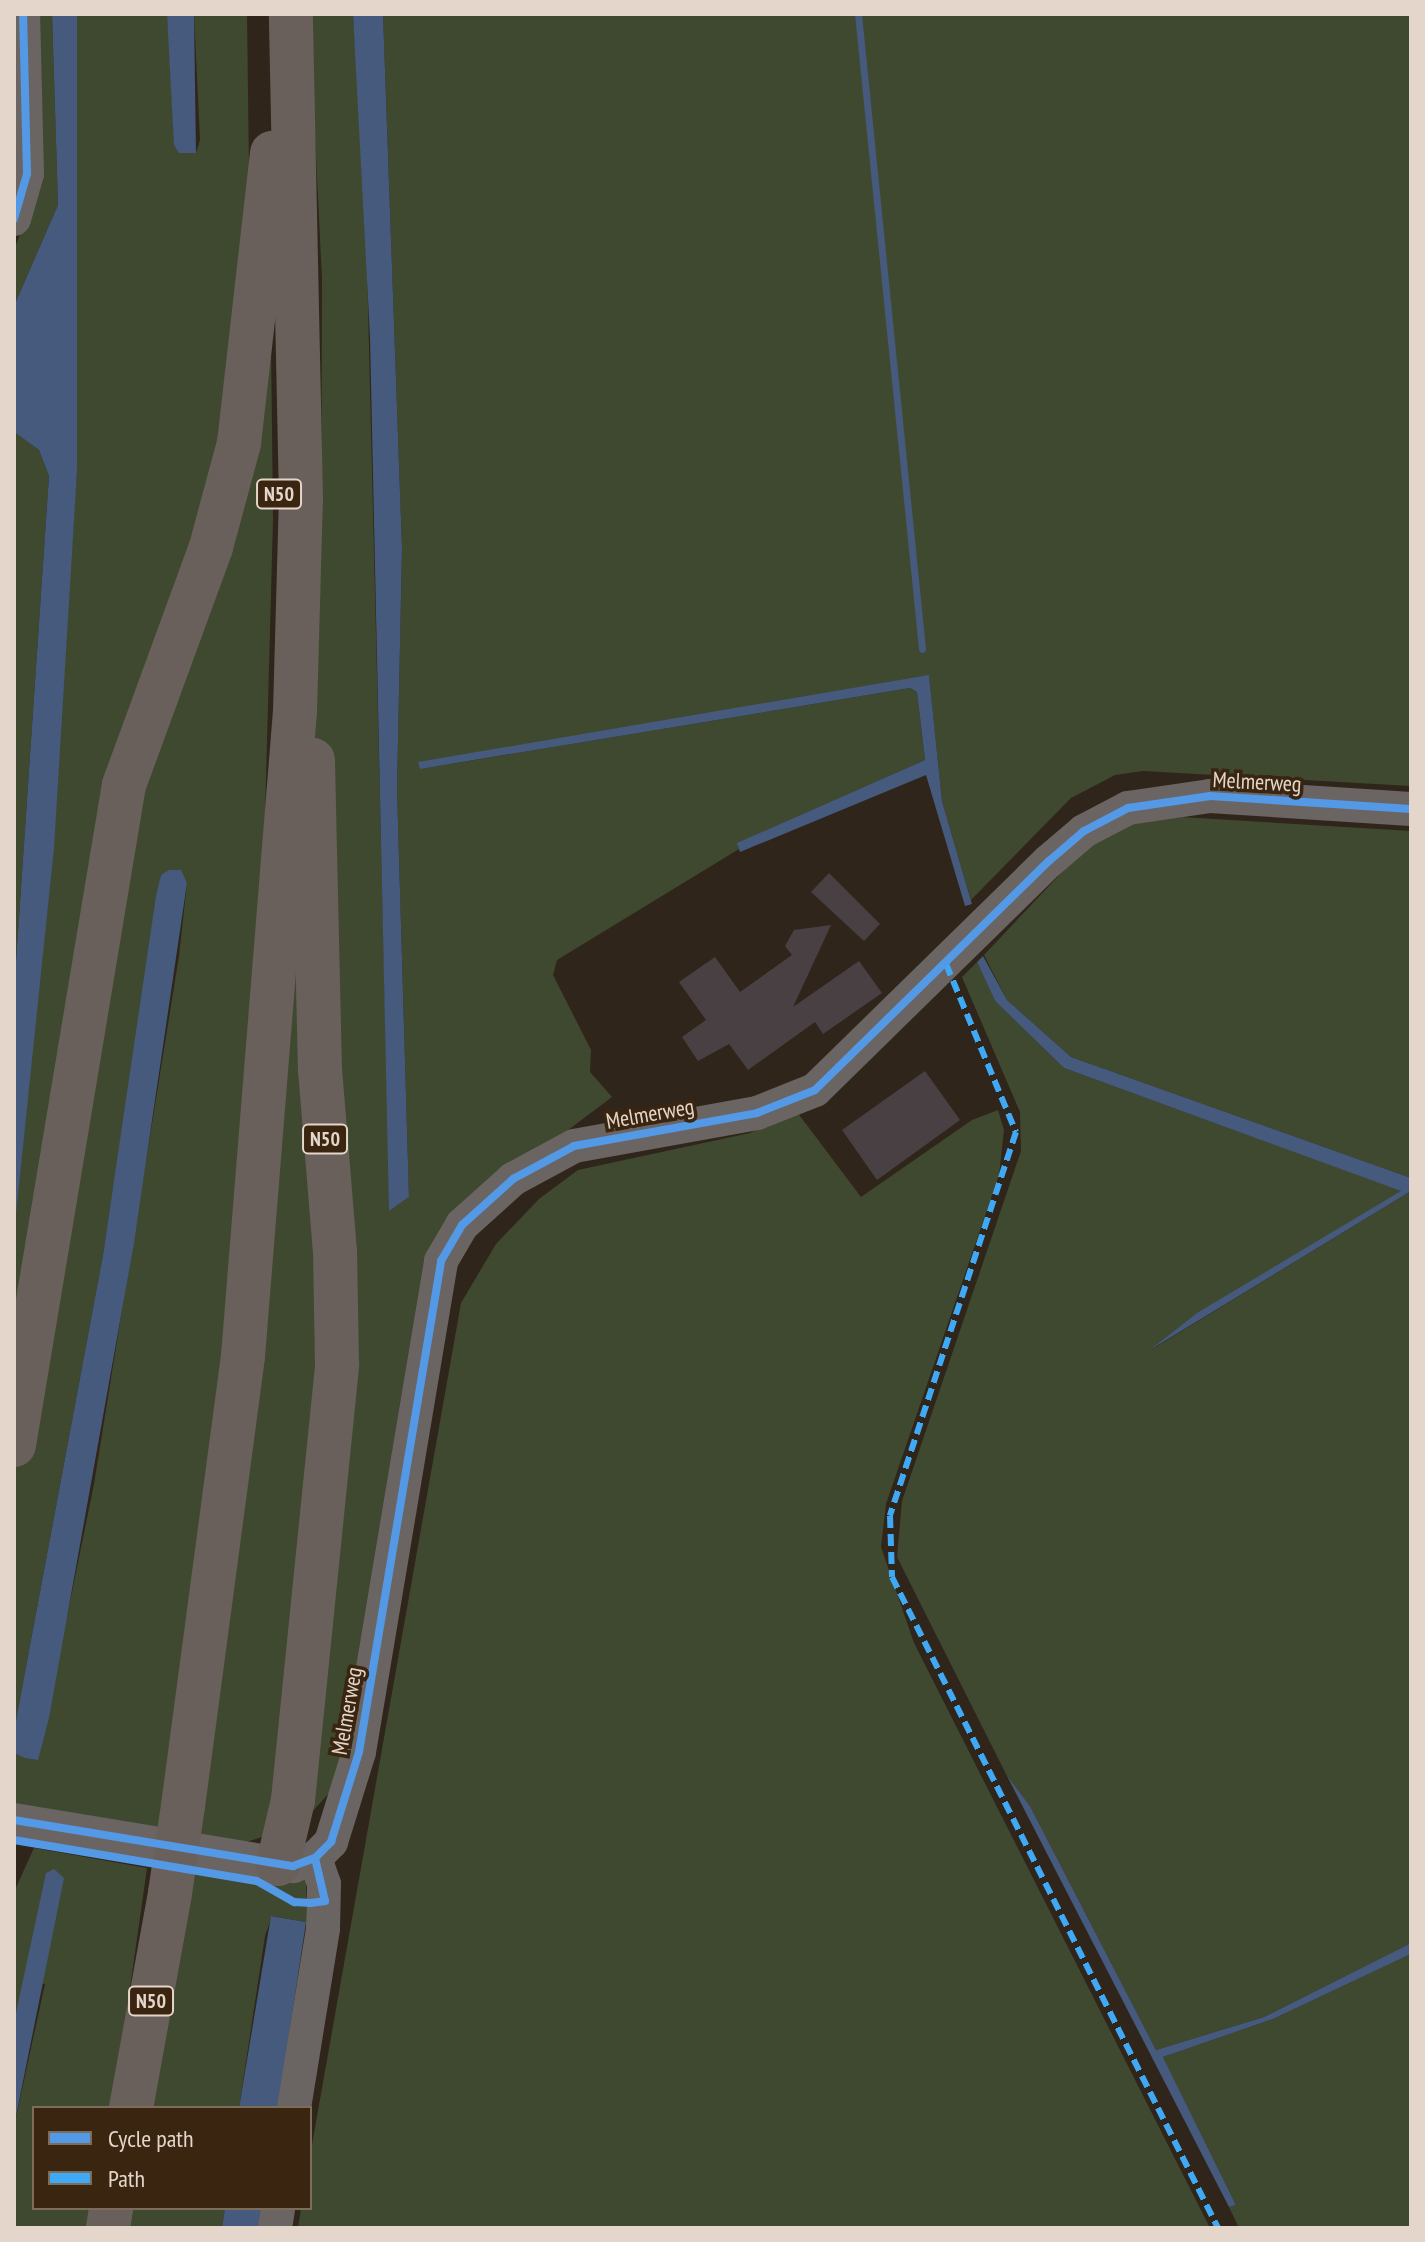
<!DOCTYPE html>
<html>
<head>
<meta charset="utf-8">
<style>
	body { margin:0 }
	#map { position:relative; width:1425px; height:2242px; overflow:hidden; background:#30251a; font-family:"PT Sans Narrow",sans-serif }
	div>[style] { position:absolute }
	.green>* { inset:0; background:#3f4930 }
	.water>* { inset:0; background:#455a7c }
	.stream>* { height:7px; margin:-3.5px; padding:0 3.5px; transform-origin:3.5px; border-radius:3.5px; background:#455a7c }
	.building>* { inset:0; background:#494043 }
	.minor>* { height:34px; margin:-17px; padding:0 17px; transform-origin:17px; border-radius:17px; background:#6a6462 }
	.highway>* { height:44px; margin:-22px; padding:0 22px; transform-origin:22px; border-radius:22px; background:#6a605b }
	.highway-bridge>* { height:44px; margin:-22px; padding:0 22px; transform-origin:22px; border-radius:22px; background:#6a605b }
	.quiet>* { height:6px; margin-top:-3px; transform-origin:0; background:repeating-linear-gradient(90deg,#3fa9f5 0 12px,transparent 0 18px) }
	.cycleway>* { height:8px; margin:-4px; padding:0 4px; transform-origin:4px; border-radius:4px; background:#5399e6 }
	span { translate:-50% -50%; white-space:nowrap; text-align:center; line-height:1.15; -webkit-text-stroke:7px #3a2510; paint-order:stroke }
	.shield-label span { padding:2px 6px; background:#3a2510; border:2px solid; border-radius:6px; -webkit-text-stroke-width:0 }
	.shield-label { font-size:20px; color:#e4d6ca; font-weight:700 }
	.street-label { font-size:22px; color:#e4d6ca }
	.frame { position:absolute; inset:0; border:16px solid #e4d6ca; pointer-events:none }
	.legend { position:absolute; left:32px; top:2106px; width:280px; height:104px; box-sizing:border-box; background:#3a2510; border:2px solid #7e6c5a; margin:0; padding:10px 14px; list-style:none; font-size:24px; color:#e4d6ca }
	.legend li { display:flex; align-items:center; gap:16px; height:40px }
	.legend b { width:40px; border:2px solid #7e6c5a }
</style>
</head>
<body>
<div id="map">
	<div class="green">
		<i style="clip-path:polygon(32px 14px,52px 14px,58px 205px,14px 306px,14px 250px,39px 186px)"></i>
		<i style="clip-path:polygon(77px 14px,167px 14px,179px 153px,196px 153px,200px 140px,194px 14px,247px 14px,250px 244px,236px 404px,134px 714px,14px 1420px,14px 1233px,77px 471px)"></i>
		<i style="clip-path:polygon(309px 14px,353px 14px,365px 183px,390px 1210px,409px 1197px,397px 789px,402px 548px,383px 14px,1411px 14px,1411px 786px,1143px 771px,1115px 775px,1071px 798px,971px 900px,942px 801px,929px 676px,421px 769px,910px 688px,917px 692px,925px 760px,738px 843px,739px 849px,557px 960px,553px 975px,591px 1050px,590px 1072px,612px 1097px,472px 1202px,405px 1385px,343px 1778px,300px 1825px,243px 1843px,194px 1840px,321px 565px,322px 279px)"></i>
		<i style="clip-path:polygon(270px 251px,273px 519px,262px 927px,229px 1341px,159px 1834px,14px 1809px,14px 1753px,38px 1759px,94px 1484px,179px 956px,187px 883px,161px 875px,103px 1255px,14px 1731px,14px 1474px,32px 1410px,126px 800px)"></i>
		<i style="clip-path:polygon(14px 432px,39px 450px,49px 476px,14px 991px)"></i>
		<i style="clip-path:polygon(1181px 817px,1411px 831px,1411px 1178px,1071px 1057px,1007px 1000px,984px 955px,1080px 853px,1123px 825px)"></i>
		<i style="clip-path:polygon(977px 962px,995px 1001px,1064px 1068px,1402px 1191px,1198px 1313px,1151px 1350px,1411px 1191px,1411px 1943px,1264px 2017px,1156px 2050px,1030px 1806px,1006px 1774px,897px 1557px,902px 1501px,1021px 1151px,1020px 1112px,962px 977px)"></i>
		<i style="clip-path:polygon(998px 1110px,1004px 1130px,999px 1175px,886px 1504px,881px 1547px,914px 1643px,1210px 2228px,298px 2228px,301px 2208px,310px 2208px,310px 2156px,461px 1303px,496px 1244px,539px 1199px,578px 1170px,750px 1133px,797px 1112px,861px 1197px,972px 1120px)"></i>
		<i style="clip-path:polygon(34px 1848px,147px 1868px,113px 2108px,34px 2108px,34px 2208px,93px 2208px,89px 2228px,14px 2228px,14px 2126px,45px 1984px,24px 1980px,14px 2022px,14px 1892px)"></i>
		<i style="clip-path:polygon(190px 1864px,306px 1879px,306px 1922px,272px 1916px,265px 1936px,239px 2108px,149px 2108px)"></i>
		<i style="clip-path:polygon(1411px 1954px,1411px 2228px,1239px 2228px,1229px 2207px,1236px 2205px,1163px 2057px,1273px 2019px)"></i>
		<i style="clip-path:polygon(130px 2208px,225px 2208px,222px 2228px,126px 2228px)"></i>
	</div>
	<div class="water">
		<i style="clip-path:polygon(52px 14px,77px 14px,77px 471px,54px 848px,14px 1233px,14px 991px,49px 476px,39px 450px,14px 432px,14px 306px,58px 205px)"></i>
		<i style="clip-path:polygon(167px 14px,194px 14px,196px 153px,179px 153px,174px 145px)"></i>
		<i style="clip-path:polygon(353px 14px,383px 14px,402px 548px,397px 789px,409px 1197px,389px 1211px,370px 337px)"></i>
		<i style="clip-path:polygon(929px 675px,942px 801px,972px 904px,965px 906px,926px 775px,740px 852px,737px 843px,925px 760px,917px 692px,910px 688px,420px 769px,418px 762px)"></i>
		<i style="clip-path:polygon(169px 870px,181px 870px,187px 883px,134px 1243px,49px 1718px,38px 1760px,25px 1758px,14px 1753px,14px 1731px,103px 1255px,156px 896px,161px 875px)"></i>
		<i style="clip-path:polygon(983px 956px,1007px 1000px,1071px 1057px,1411px 1178px,1411px 1191px,1150px 1350px,1197px 1313px,1401px 1191px,1064px 1068px,995px 1001px,977px 962px)"></i>
		<i style="clip-path:polygon(1006px 1774px,1030px 1806px,1156px 2050px,1264px 2017px,1411px 1943px,1411px 1954px,1273px 2019px,1163px 2057px,1236px 2205px,1229px 2207px)"></i>
		<i style="clip-path:polygon(54px 1869px,64px 1878px,14px 2126px,14px 2022px,46px 1873px)"></i>
		<i style="clip-path:polygon(271px 1916px,306px 1922px,278px 2108px,239px 2108px)"></i>
		<i style="clip-path:polygon(225px 2208px,262px 2208px,259px 2228px,222px 2228px)"></i>
	</div>
	<div class="stream">
		<i style="left:858px;top:14px;width:638px;rotate:84.24deg"></i>
	</div>
	<div class="building">
		<i style="clip-path:polygon(829px 873px,880px 924px,864px 941px,811px 892px)"></i>
		<i style="clip-path:polygon(831px 925px,793px 1007px,859px 961px,882px 993px,823px 1034px,815px 1022px,748px 1070px,729px 1044px,698px 1061px,682px 1037px,706px 1020px,679px 982px,715px 957px,740px 992px,792px 955px,785px 946px,794px 930px)"></i>
		<i style="clip-path:polygon(925px 1071px,960px 1120px,877px 1180px,842px 1130px)"></i>
	</div>
	<div class="minor">
		<i style="left:14px;top:219px;width:47px;rotate:-73.9deg"></i>
		<i style="left:27px;top:174px;width:160px;rotate:-91.4deg"></i>
		<i style="left:14px;top:1820px;width:283px;rotate:9.4deg"></i>
		<i style="left:293px;top:1866px;width:23px;rotate:-20deg"></i>
		<i style="left:315px;top:1858px;width:23px;rotate:-45deg"></i>
		<i style="left:331px;top:1842px;width:94px;rotate:-72.7deg"></i>
		<i style="left:359px;top:1752px;width:498px;rotate:-80.5deg"></i>
		<i style="left:441px;top:1261px;width:42px;rotate:-59.7deg"></i>
		<i style="left:462px;top:1225px;width:69px;rotate:-42deg"></i>
		<i style="left:513px;top:1179px;width:69px;rotate:-28.4deg"></i>
		<i style="left:574px;top:1146px;width:186px;rotate:-10.2deg"></i>
		<i style="left:757px;top:1113px;width:62px;rotate:-21.6deg"></i>
		<i style="left:815px;top:1090px;width:327px;rotate:-44.4deg"></i>
		<i style="left:1049px;top:861px;width:46px;rotate:-40.6deg"></i>
		<i style="left:1084px;top:831px;width:50px;rotate:-27.6deg"></i>
		<i style="left:1128px;top:808px;width:83px;rotate:-8.3deg"></i>
		<i style="left:1210px;top:796px;width:201px;rotate:3.7deg"></i>
		<i style="left:294px;top:2108px;width:182px;rotate:-80.8deg"></i>
		<i style="left:323px;top:1928px;width:44px;rotate:-88.7deg"></i>
		<i style="left:324px;top:1884px;width:28px;rotate:-109deg"></i>
		<i style="left:275px;top:2228px;width:20px;rotate:-81deg"></i>
	</div>
	<div class="highway">
		<i style="left:14px;top:1445px;width:669px;rotate:-80.54deg"></i>
		<i style="left:124px;top:785px;width:253px;rotate:-69.9deg"></i>
		<i style="left:211px;top:547px;width:108px;rotate:-74.9deg"></i>
		<i style="left:239px;top:443px;width:292px;rotate:-83.5deg"></i>
		<i style="left:183px;top:1806px;width:454px;rotate:-82.4deg"></i>
		<i style="left:243px;top:1356px;width:647px;rotate:-85.39deg"></i>
		<i style="left:295px;top:711px;width:211px;rotate:-88.4deg"></i>
		<i style="left:301px;top:500px;width:486px;rotate:-91.2deg"></i>
		<i style="left:278px;top:1864px;width:66px;rotate:-76.8deg"></i>
		<i style="left:293px;top:1800px;width:438px;rotate:-84.2deg"></i>
		<i style="left:337px;top:1364px;width:112px;rotate:-91deg"></i>
		<i style="left:335px;top:1252px;width:182px;rotate:-94.7deg"></i>
		<i style="left:320px;top:1071px;width:311px;rotate:-91.3deg"></i>
		<i style="left:131px;top:2108px;width:219px;rotate:-79.7deg"></i>
		<i style="left:108px;top:2228px;width:20px;rotate:-81deg"></i>
	</div>
	<div class="highway-bridge">
		<i style="left:170px;top:1893px;width:88px;rotate:-81.5deg"></i>
	</div>
	<div class="quiet">
		<i style="left:946px;top:964px;width:182px;rotate:67.4deg"></i>
		<i style="left:1016px;top:1132px;width:404px;rotate:108.2deg"></i>
		<i style="left:890px;top:1516px;width:61px;rotate:88.1deg"></i>
		<i style="left:892px;top:1577px;width:728px;rotate:63.4deg"></i>
	</div>
	<div class="cycleway">
		<i style="left:14px;top:219px;width:47px;rotate:-73.9deg"></i>
		<i style="left:27px;top:174px;width:160px;rotate:-91.4deg"></i>
		<i style="left:14px;top:1820px;width:283px;rotate:9.4deg"></i>
		<i style="left:293px;top:1866px;width:23px;rotate:-20deg"></i>
		<i style="left:315px;top:1858px;width:23px;rotate:-45deg"></i>
		<i style="left:331px;top:1842px;width:94px;rotate:-72.7deg"></i>
		<i style="left:359px;top:1752px;width:498px;rotate:-80.5deg"></i>
		<i style="left:441px;top:1261px;width:42px;rotate:-59.7deg"></i>
		<i style="left:462px;top:1225px;width:69px;rotate:-42deg"></i>
		<i style="left:513px;top:1179px;width:69px;rotate:-28.4deg"></i>
		<i style="left:574px;top:1146px;width:186px;rotate:-10.2deg"></i>
		<i style="left:757px;top:1113px;width:62px;rotate:-21.6deg"></i>
		<i style="left:815px;top:1090px;width:327px;rotate:-44.4deg"></i>
		<i style="left:1049px;top:861px;width:46px;rotate:-40.6deg"></i>
		<i style="left:1084px;top:831px;width:50px;rotate:-27.6deg"></i>
		<i style="left:1128px;top:808px;width:83px;rotate:-8.3deg"></i>
		<i style="left:1210px;top:796px;width:201px;rotate:3.7deg"></i>
		<i style="left:14px;top:1840px;width:246px;rotate:9.6deg"></i>
		<i style="left:257px;top:1881px;width:43px;rotate:29.6deg"></i>
		<i style="left:294px;top:1902px;width:17px;rotate:3deg"></i>
		<i style="left:311px;top:1903px;width:14px;rotate:-8deg"></i>
		<i style="left:325px;top:1901px;width:44px;rotate:-103.1deg"></i>
	</div>
	<div class="shield-label">
		<span style="left:279px;top:494px">N50</span>
		<span style="left:325px;top:1139px">N50</span>
		<span style="left:151px;top:2001px">N50</span>
	</div>
	<div class="street-label">
		<span style="left:1257px;top:782px;rotate:3deg">Melmerweg</span>
		<span style="left:650px;top:1114px;rotate:-10deg">Melmerweg</span>
		<span style="left:347px;top:1711px;rotate:-80deg">Melmerweg</span>
	</div>
	<div class="frame"></div>
	<ul class="legend">
	<li><b style="height:10px;background:#5399e6"></b>Cycle path</li>
	<li><b style="height:10px;background:#3fa9f5"></b>Path</li>
	</ul>
</div>
</body>
</html>
